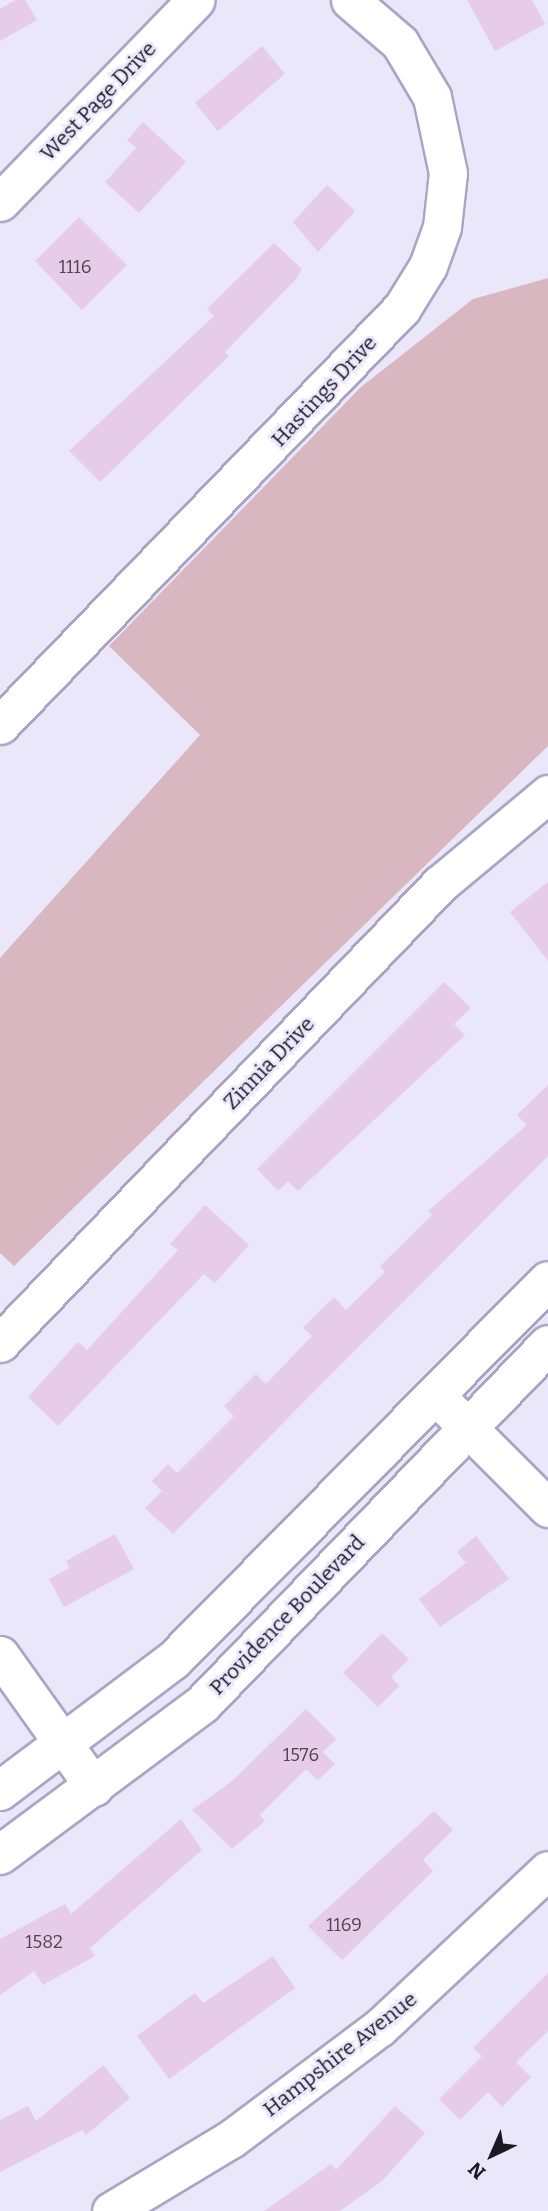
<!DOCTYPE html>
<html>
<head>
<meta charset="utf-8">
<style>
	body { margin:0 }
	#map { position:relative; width:548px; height:2211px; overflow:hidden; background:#eae7fb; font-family:Bitter,serif }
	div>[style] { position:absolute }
	.green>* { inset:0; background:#d9b7c0 }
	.building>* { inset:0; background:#e6cce6 }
	.roads { filter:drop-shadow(2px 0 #aaa5c5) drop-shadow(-2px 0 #aaa5c5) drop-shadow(0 2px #aaa5c5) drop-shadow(0 -2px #aaa5c5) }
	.street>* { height:37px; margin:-18.5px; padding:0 18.5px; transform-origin:18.5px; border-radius:18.5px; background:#fff }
	.secondary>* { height:38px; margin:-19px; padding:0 19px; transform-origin:19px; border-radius:19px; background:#fff }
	span { translate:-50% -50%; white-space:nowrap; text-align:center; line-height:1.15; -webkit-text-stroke:5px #eae7fb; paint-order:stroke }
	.number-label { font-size:18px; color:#4e4654 }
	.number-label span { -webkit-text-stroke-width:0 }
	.street-label { font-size:21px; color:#1b1924 }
	.north { position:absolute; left:457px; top:2120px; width:70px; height:70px; -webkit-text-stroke:5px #eae7fb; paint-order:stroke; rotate:224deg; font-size:19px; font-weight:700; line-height:28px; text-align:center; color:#1b1924 }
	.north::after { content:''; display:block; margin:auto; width:24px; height:32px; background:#1b1924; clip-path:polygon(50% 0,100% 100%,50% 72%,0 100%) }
</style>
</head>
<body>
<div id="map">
	<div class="green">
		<i style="clip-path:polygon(548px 278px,548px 746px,14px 1266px,0 1253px,0 958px,200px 735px,109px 646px,361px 387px,473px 299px)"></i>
	</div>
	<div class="building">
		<i style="clip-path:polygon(15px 0,25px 0,37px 20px,0 41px,0 9px)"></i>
		<i style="clip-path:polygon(467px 0,532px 0,545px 24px,495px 51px)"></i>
		<i style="clip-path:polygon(262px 46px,285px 74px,218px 131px,195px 103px)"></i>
		<i style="clip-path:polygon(143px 122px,186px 162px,139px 213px,105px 182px,136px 148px,127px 140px)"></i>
		<i style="clip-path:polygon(327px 185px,355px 211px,318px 252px,293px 222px)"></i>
		<i style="clip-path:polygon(79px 217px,127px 265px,82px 310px,35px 261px)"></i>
		<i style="clip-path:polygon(274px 243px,302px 269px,295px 280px,225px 352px,229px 356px,100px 482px,69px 451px,214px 316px,207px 309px)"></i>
		<i style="clip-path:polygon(548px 882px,548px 961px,510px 912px)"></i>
		<i style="clip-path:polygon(444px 982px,471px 1008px,454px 1024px,465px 1035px,298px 1191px,288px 1181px,278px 1191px,257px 1169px)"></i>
		<i style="clip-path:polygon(548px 1085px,548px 1156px,173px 1534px,145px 1508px,162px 1491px,152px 1481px,168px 1464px,177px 1473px,234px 1416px,224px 1406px,256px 1374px,266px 1384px,312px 1336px,303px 1328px,334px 1297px,346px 1310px,385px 1272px,380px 1266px,432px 1215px,428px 1211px,527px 1125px,517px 1115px)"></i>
		<i style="clip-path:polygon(205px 1205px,249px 1245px,215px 1283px,204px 1274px,58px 1426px,28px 1397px,78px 1342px,87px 1350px,178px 1250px,170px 1244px)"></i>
		<i style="clip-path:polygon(115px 1534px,134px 1569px,64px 1607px,49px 1579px,69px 1568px,66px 1561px)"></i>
		<i style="clip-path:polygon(476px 1536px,509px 1579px,440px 1627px,419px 1599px,466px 1563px,457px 1552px)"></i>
		<i style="clip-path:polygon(382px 1633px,409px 1659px,391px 1677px,399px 1686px,378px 1707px,343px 1673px)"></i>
		<i style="clip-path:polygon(306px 1709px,336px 1739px,323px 1752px,335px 1764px,318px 1780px,306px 1769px,260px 1815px,265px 1821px,232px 1849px,192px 1810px,232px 1781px)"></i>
		<i style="clip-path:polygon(434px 1811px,453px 1830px,423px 1860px,433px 1871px,342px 1960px,308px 1926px)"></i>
		<i style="clip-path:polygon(181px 1819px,202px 1850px,90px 1948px,95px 1956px,43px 1985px,34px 1971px,0 1995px,0 1939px,65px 1904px,71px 1914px)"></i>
		<i style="clip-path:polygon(273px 1956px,295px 1988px,169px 2079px,137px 2036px,195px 1993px,203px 2003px)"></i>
		<i style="clip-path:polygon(548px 1973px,548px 2031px,516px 2062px,531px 2077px,502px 2107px,488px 2092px,460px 2120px,439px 2099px,482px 2056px,473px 2048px)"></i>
		<i style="clip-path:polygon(103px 2065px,130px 2098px,86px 2135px,82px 2130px,0 2172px,0 2120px,28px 2106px,36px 2121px)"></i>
		<i style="clip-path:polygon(395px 2106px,425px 2133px,382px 2181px,340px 2211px,264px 2211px,331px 2164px,336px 2170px)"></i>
	</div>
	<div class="roads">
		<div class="street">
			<i style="left:0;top:202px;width:281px;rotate:-45.9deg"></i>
			<i style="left:0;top:725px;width:579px;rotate:-46.05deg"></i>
			<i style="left:402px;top:308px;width:49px;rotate:-58.2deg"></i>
			<i style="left:428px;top:266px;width:41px;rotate:-70.3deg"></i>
			<i style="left:442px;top:227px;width:54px;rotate:-83.7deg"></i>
			<i style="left:448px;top:173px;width:78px;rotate:-101.9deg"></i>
			<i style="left:432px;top:97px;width:63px;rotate:-120.7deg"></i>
			<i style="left:400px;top:43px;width:66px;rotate:-139.3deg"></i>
			<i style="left:0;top:1343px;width:636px;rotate:-46.21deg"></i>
			<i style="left:440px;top:884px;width:141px;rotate:-39.8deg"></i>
			<i style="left:435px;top:1395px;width:160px;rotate:45deg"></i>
			<i style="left:0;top:1655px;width:162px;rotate:54.5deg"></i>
			<i style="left:111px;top:2211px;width:140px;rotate:-31deg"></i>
			<i style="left:231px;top:2139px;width:185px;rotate:-36.9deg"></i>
			<i style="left:379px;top:2028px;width:231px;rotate:-43.1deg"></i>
		</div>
		<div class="secondary">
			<i style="left:0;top:1791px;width:218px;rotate:-37deg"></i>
			<i style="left:174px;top:1660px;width:532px;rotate:-45.38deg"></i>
			<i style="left:0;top:1855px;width:253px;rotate:-36.6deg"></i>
			<i style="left:203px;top:1704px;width:498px;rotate:-46.1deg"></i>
		</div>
	</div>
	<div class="number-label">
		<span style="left:75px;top:267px">1116</span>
		<span style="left:301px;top:1755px">1576</span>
		<span style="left:344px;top:1925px">1169</span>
		<span style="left:44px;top:1942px">1582</span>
	</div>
	<div class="street-label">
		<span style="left:98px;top:101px;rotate:-46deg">West Page Drive</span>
		<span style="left:324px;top:391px;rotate:-47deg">Hastings Drive</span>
		<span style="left:269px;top:1063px;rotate:-46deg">Zinnia Drive</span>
		<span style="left:287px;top:1615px;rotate:-46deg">Providence Boulevard</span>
		<span style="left:340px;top:2054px;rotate:-38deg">Hampshire Avenue</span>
	</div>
	<div class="north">N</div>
</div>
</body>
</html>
